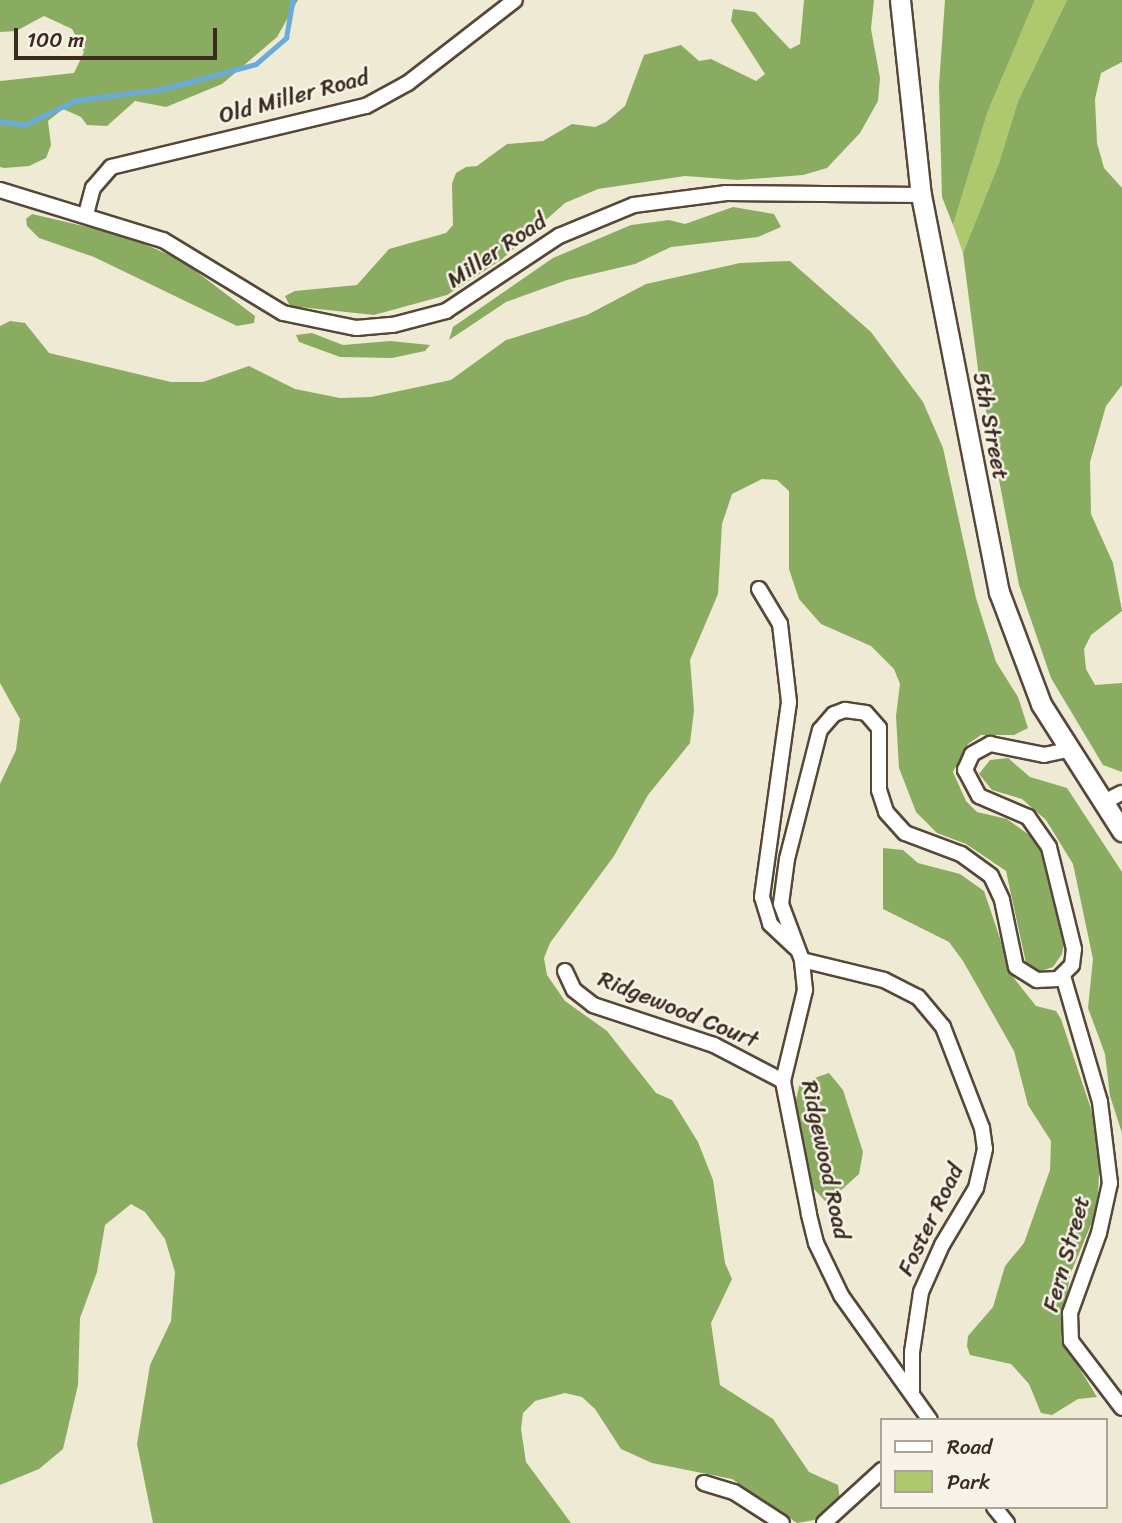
<!DOCTYPE html>
<html>
<head>
<meta charset="utf-8">
<style>
	body { margin:0 }
	#map { position:relative; width:1122px; height:1523px; overflow:hidden; background:#efead3; font-family:Sriracha,sans-serif }
	div>[style] { position:absolute }
	.green>* { inset:0; background:#aec86e }
	.forest>* { inset:0; background:#8aac61 }
	.stream>* { height:4.5px; margin:-2.25px; padding:0 2.25px; transform-origin:2.25px; border-radius:2.25px; background:#69abdd }
	.roads { filter:drop-shadow(2px 0 #564739) drop-shadow(-2px 0 #564739) drop-shadow(0 2px #564739) drop-shadow(0 -2px #564739) }
	.minor>* { height:14px; margin:-7px; padding:0 7px; transform-origin:7px; border-radius:7px; background:#fff }
	.major>* { height:19px; margin:-9.5px; padding:0 9.5px; transform-origin:9.5px; border-radius:9.5px; background:#fff }
	span { translate:-50% -50%; white-space:nowrap; text-align:center; line-height:1.15; -webkit-text-stroke:5px #f7f3e8; paint-order:stroke }
	.street-label { font-size:23px; color:#3b2a1e }
	.legend { position:absolute; left:880px; top:1418px; width:228px; height:91px; box-sizing:border-box; background:#f7f3e8; border:2px solid #aca397; margin:0; padding:9px 12px; list-style:none; font-size:21px; color:#3b2a1e }
	.legend li { display:flex; align-items:center; gap:14px; height:35px }
	.legend b { width:35px; border:2px solid #aca397 }
	.scale { position:absolute; left:14px; top:28px; width:203px; height:32px; box-sizing:border-box; border:4px solid #3b2a1e; border-top:0; padding-left:9px; font-size:21px; line-height:24px; white-space:nowrap; color:#3b2a1e; -webkit-text-stroke:5px #f7f3e8; paint-order:stroke }
</style>
</head>
<body>
<div id="map">
	<div class="green">
		<i style="clip-path:polygon(1035px 0,1067px 0,1018px 101px,999px 163px,963px 253px,953px 225px,988px 111px)"></i>
	</div>
	<div class="forest">
		<i style="clip-path:polygon(0 0,298px 0,277px 37px,222px 84px,166px 107px,135px 101px,107px 126px,87px 125px,81px 117px,63px 109px,48px 121px,51px 145px,46px 158px,29px 166px,4px 168px,0 167px,0 81px,74px 73px,84px 52px,72px 29px,44px 16px,16px 31px,0 32px)"></i>
		<i style="clip-path:polygon(804px 0,874px 0,871px 29px,880px 78px,878px 101px,860px 133px,827px 168px,803px 175px,738px 180px,685px 176px,598px 189px,565px 203px,501px 260px,447px 295px,374px 315px,290px 306px,285px 296px,295px 291px,357px 285px,389px 249px,446px 233px,453px 225px,452px 184px,456px 173px,466px 167px,477px 166px,507px 144px,543px 141px,572px 124px,595px 127px,606px 122px,625px 106px,644px 55px,681px 45px,699px 61px,711px 59px,756px 81px,765px 74px,731px 21px,733px 9px,755px 12px,790px 49px,800px 44px)"></i>
		<i style="clip-path:polygon(945px 0,1035px 0,988px 111px,953px 225px,942px 197px,939px 85px)"></i>
		<i style="clip-path:polygon(1067px 0,1122px 0,1122px 62px,1101px 73px,1095px 99px,1097px 143px,1104px 168px,1122px 188px,1122px 385px,1106px 406px,1090px 462px,1091px 514px,1113px 563px,1122px 611px,1091px 635px,1084px 649px,1086px 669px,1095px 685px,1122px 683px,1122px 772px,1103px 765px,1051px 678px,1019px 585px,978px 369px,963px 253px,999px 163px,1018px 101px)"></i>
		<i style="clip-path:polygon(733px 207px,774px 214px,781px 227px,758px 237px,671px 247px,635px 264px,567px 280px,506px 302px,449px 340px,453px 327px,553px 258px,631px 225px,669px 220px,685px 224px)"></i>
		<i style="clip-path:polygon(32px 214px,126px 236px,181px 260px,255px 316px,254px 323px,237px 326px,94px 257px,39px 238px,27px 226px,26px 219px)"></i>
		<i style="clip-path:polygon(790px 261px,871px 332px,923px 402px,943px 448px,976px 598px,996px 662px,1018px 697px,1028px 728px,1014px 735px,981px 735px,968px 744px,953px 772px,966px 801px,977px 812px,1007px 819px,1032px 837px,1048px 864px,1065px 939px,1062px 954px,1053px 967px,1038px 972px,1026px 963px,1006px 871px,966px 844px,937px 833px,916px 812px,899px 768px,896px 716px,900px 684px,894px 669px,871px 646px,821px 624px,799px 599px,789px 569px,789px 491px,777px 480px,762px 479px,732px 494px,722px 524px,718px 594px,690px 660px,694px 710px,690px 743px,648px 795px,614px 856px,550px 943px,544px 958px,547px 975px,565px 1001px,607px 1031px,656px 1093px,672px 1100px,698px 1142px,713px 1180px,725px 1263px,732px 1279px,711px 1323px,720px 1385px,773px 1419px,809px 1472px,838px 1485px,840px 1500px,814px 1520px,797px 1523px,732px 1479px,652px 1463px,621px 1449px,595px 1409px,582px 1397px,565px 1393px,535px 1401px,523px 1413px,521px 1429px,526px 1462px,571px 1523px,153px 1523px,137px 1444px,150px 1365px,171px 1321px,175px 1272px,165px 1239px,145px 1212px,131px 1204px,105px 1225px,97px 1272px,80px 1318px,78px 1385px,63px 1449px,39px 1469px,0 1485px,0 784px,16px 750px,20px 719px,0 683px,0 326px,10px 321px,25px 323px,49px 353px,171px 382px,203px 382px,249px 366px,295px 389px,340px 398px,371px 397px,451px 380px,506px 340px,587px 315px,646px 284px,740px 263px)"></i>
		<i style="clip-path:polygon(312px 333px,343px 345px,390px 341px,430px 345px,425px 351px,392px 358px,340px 357px,299px 342px,296px 335px)"></i>
		<i style="clip-path:polygon(1008px 758px,1030px 777px,1067px 788px,1122px 872px,1122px 1133px,1110px 1096px,1105px 1054px,1088px 1008px,1093px 959px,1073px 864px,1046px 820px,1022px 799px,992px 790px,979px 774px,990px 760px)"></i>
		<i style="clip-path:polygon(883px 848px,903px 850px,918px 863px,960px 874px,984px 891px,1013px 977px,1036px 1006px,1056px 1011px,1061px 1019px,1094px 1118px,1100px 1158px,1097px 1210px,1070px 1275px,1061px 1338px,1097px 1397px,1078px 1399px,1052px 1415px,1041px 1413px,1029px 1384px,1011px 1364px,970px 1355px,967px 1346px,968px 1336px,993px 1307px,1005px 1266px,1024px 1243px,1050px 1170px,1051px 1141px,1028px 1105px,1014px 1051px,963px 961px,949px 942px,883px 909px)"></i>
		<i style="clip-path:polygon(829px 1073px,843px 1090px,863px 1152px,859px 1174px,827px 1203px,813px 1188px,795px 1104px,800px 1083px)"></i>
	</div>
	<div class="stream">
		<i style="left:0;top:121px;width:24px;rotate:9deg"></i>
		<i style="left:24px;top:125px;width:59px;rotate:-25.3deg"></i>
		<i style="left:77px;top:100px;width:87px;rotate:-7.3deg"></i>
		<i style="left:163px;top:89px;width:96px;rotate:-15deg"></i>
		<i style="left:256px;top:64px;width:40px;rotate:-41deg"></i>
		<i style="left:286px;top:38px;width:39px;rotate:-80deg"></i>
	</div>
	<div class="roads">
		<div class="minor">
			<i style="left:0;top:190px;width:170px;rotate:17.1deg"></i>
			<i style="left:163px;top:240px;width:140px;rotate:31.3deg"></i>
			<i style="left:283px;top:313px;width:75px;rotate:11.6deg"></i>
			<i style="left:356px;top:328px;width:37px;rotate:-5deg"></i>
			<i style="left:393px;top:325px;width:55px;rotate:-14.8deg"></i>
			<i style="left:446px;top:311px;width:136px;rotate:-33.6deg"></i>
			<i style="left:559px;top:236px;width:81px;rotate:-22.5deg"></i>
			<i style="left:634px;top:205px;width:93px;rotate:-7.4deg"></i>
			<i style="left:726px;top:193px;width:195px;rotate:0.6deg"></i>
			<i style="left:86px;top:214px;width:27px;rotate:-75deg"></i>
			<i style="left:93px;top:188px;width:28px;rotate:-49deg"></i>
			<i style="left:111px;top:167px;width:262px;rotate:-13.5deg"></i>
			<i style="left:366px;top:106px;width:48px;rotate:-28.7deg"></i>
			<i style="left:408px;top:83px;width:135px;rotate:-37.8deg"></i>
			<i style="left:759px;top:589px;width:41px;rotate:59deg"></i>
			<i style="left:780px;top:624px;width:79px;rotate:83.4deg"></i>
			<i style="left:789px;top:702px;width:197px;rotate:97.9deg"></i>
			<i style="left:762px;top:897px;width:28px;rotate:73deg"></i>
			<i style="left:770px;top:924px;width:35px;rotate:43deg"></i>
			<i style="left:1102px;top:803px;width:22px;rotate:-27deg"></i>
			<i style="left:802px;top:960px;width:84px;rotate:13.7deg"></i>
			<i style="left:884px;top:980px;width:38px;rotate:27deg"></i>
			<i style="left:918px;top:997px;width:39px;rotate:50deg"></i>
			<i style="left:943px;top:1027px;width:108px;rotate:68.9deg"></i>
			<i style="left:982px;top:1128px;width:21px;rotate:82deg"></i>
			<i style="left:985px;top:1149px;width:40px;rotate:103deg"></i>
			<i style="left:976px;top:1188px;width:66px;rotate:120.8deg"></i>
			<i style="left:942px;top:1245px;width:51px;rotate:114.1deg"></i>
			<i style="left:921px;top:1292px;width:61px;rotate:98.5deg"></i>
			<i style="left:912px;top:1352px;width:40px;rotate:90deg"></i>
			<i style="left:565px;top:971px;width:21px;rotate:65deg"></i>
			<i style="left:574px;top:990px;width:24px;rotate:38deg"></i>
			<i style="left:593px;top:1005px;width:127px;rotate:18.3deg"></i>
			<i style="left:714px;top:1045px;width:78px;rotate:27.6deg"></i>
			<i style="left:1063px;top:976px;width:131px;rotate:73.6deg"></i>
			<i style="left:1100px;top:1102px;width:82px;rotate:83deg"></i>
			<i style="left:1110px;top:1183px;width:51px;rotate:102.4deg"></i>
			<i style="left:1099px;top:1233px;width:85px;rotate:109.9deg"></i>
			<i style="left:1070px;top:1313px;width:28px;rotate:88deg"></i>
			<i style="left:1071px;top:1341px;width:84px;rotate:52.7deg"></i>
			<i style="left:930px;top:1420px;width:153px;rotate:-125.5deg"></i>
			<i style="left:841px;top:1295px;width:58px;rotate:-115.7deg"></i>
			<i style="left:816px;top:1243px;width:30px;rotate:-104deg"></i>
			<i style="left:809px;top:1214px;width:136px;rotate:-101.1deg"></i>
			<i style="left:783px;top:1081px;width:94px;rotate:-76.4deg"></i>
			<i style="left:805px;top:990px;width:30px;rotate:-96deg"></i>
			<i style="left:802px;top:960px;width:60px;rotate:-110.6deg"></i>
			<i style="left:781px;top:904px;width:45px;rotate:-82.4deg"></i>
			<i style="left:787px;top:859px;width:133px;rotate:-75.7deg"></i>
			<i style="left:820px;top:730px;width:21px;rotate:-49deg"></i>
			<i style="left:834px;top:714px;width:12px;rotate:-20deg"></i>
			<i style="left:845px;top:710px;width:21px;rotate:8deg"></i>
			<i style="left:866px;top:713px;width:20px;rotate:49deg"></i>
			<i style="left:879px;top:728px;width:62px;rotate:90deg"></i>
			<i style="left:879px;top:790px;width:23px;rotate:72deg"></i>
			<i style="left:886px;top:812px;width:28px;rotate:48deg"></i>
			<i style="left:905px;top:833px;width:60px;rotate:20.6deg"></i>
			<i style="left:961px;top:854px;width:37px;rotate:36deg"></i>
			<i style="left:991px;top:876px;width:26px;rotate:65deg"></i>
			<i style="left:1002px;top:900px;width:68px;rotate:78.2deg"></i>
			<i style="left:1016px;top:967px;width:25px;rotate:32deg"></i>
			<i style="left:1037px;top:980px;width:21px;rotate:-3deg"></i>
			<i style="left:1058px;top:979px;width:20px;rotate:-45deg"></i>
			<i style="left:1072px;top:965px;width:16px;rotate:-83deg"></i>
			<i style="left:1074px;top:949px;width:105px;rotate:-103.8deg"></i>
			<i style="left:1049px;top:847px;width:37px;rotate:-125deg"></i>
			<i style="left:1028px;top:817px;width:53px;rotate:-156.8deg"></i>
			<i style="left:979px;top:796px;width:30px;rotate:-118deg"></i>
			<i style="left:965px;top:770px;width:17px;rotate:-66deg"></i>
			<i style="left:972px;top:754px;width:21px;rotate:-29deg"></i>
			<i style="left:990px;top:744px;width:55px;rotate:11.5deg"></i>
			<i style="left:1044px;top:755px;width:24px;rotate:-12deg"></i>
			<i style="left:704px;top:1483px;width:31px;rotate:17deg"></i>
			<i style="left:734px;top:1492px;width:57px;rotate:32.9deg"></i>
			<i style="left:994px;top:1507px;width:21px;rotate:51deg"></i>
			<i style="left:824px;top:1523px;width:79px;rotate:-42.4deg"></i>
		</div>
		<div class="major">
			<i style="left:900px;top:0;width:196px;rotate:83.9deg"></i>
			<i style="left:921px;top:195px;width:405px;rotate:78.9deg"></i>
			<i style="left:999px;top:592px;width:120px;rotate:69.4deg"></i>
			<i style="left:1041px;top:704px;width:151px;rotate:57.5deg"></i>
		</div>
	</div>
	<div class="street-label">
		<span style="left:294px;top:97px;rotate:-15deg">Old Miller Road</span>
		<span style="left:497px;top:251px;rotate:-34deg">Miller Road</span>
		<span style="left:990px;top:426px;rotate:79deg">5th Street</span>
		<span style="left:678px;top:1010px;rotate:22deg">Ridgewood Court</span>
		<span style="left:825px;top:1160px;rotate:78deg">Ridgewood Road</span>
		<span style="left:931px;top:1220px;rotate:-64deg">Foster Road</span>
		<span style="left:1067px;top:1254px;rotate:-74deg">Fern Street</span>
	</div>
	<ul class="legend">
	<li><b style="height:9px;background:#fff"></b>Road</li>
	<li><b style="height:19px;background:#aec86e"></b>Park</li>
	</ul>
	<div class="scale">100 m</div>
</div>
</body>
</html>
